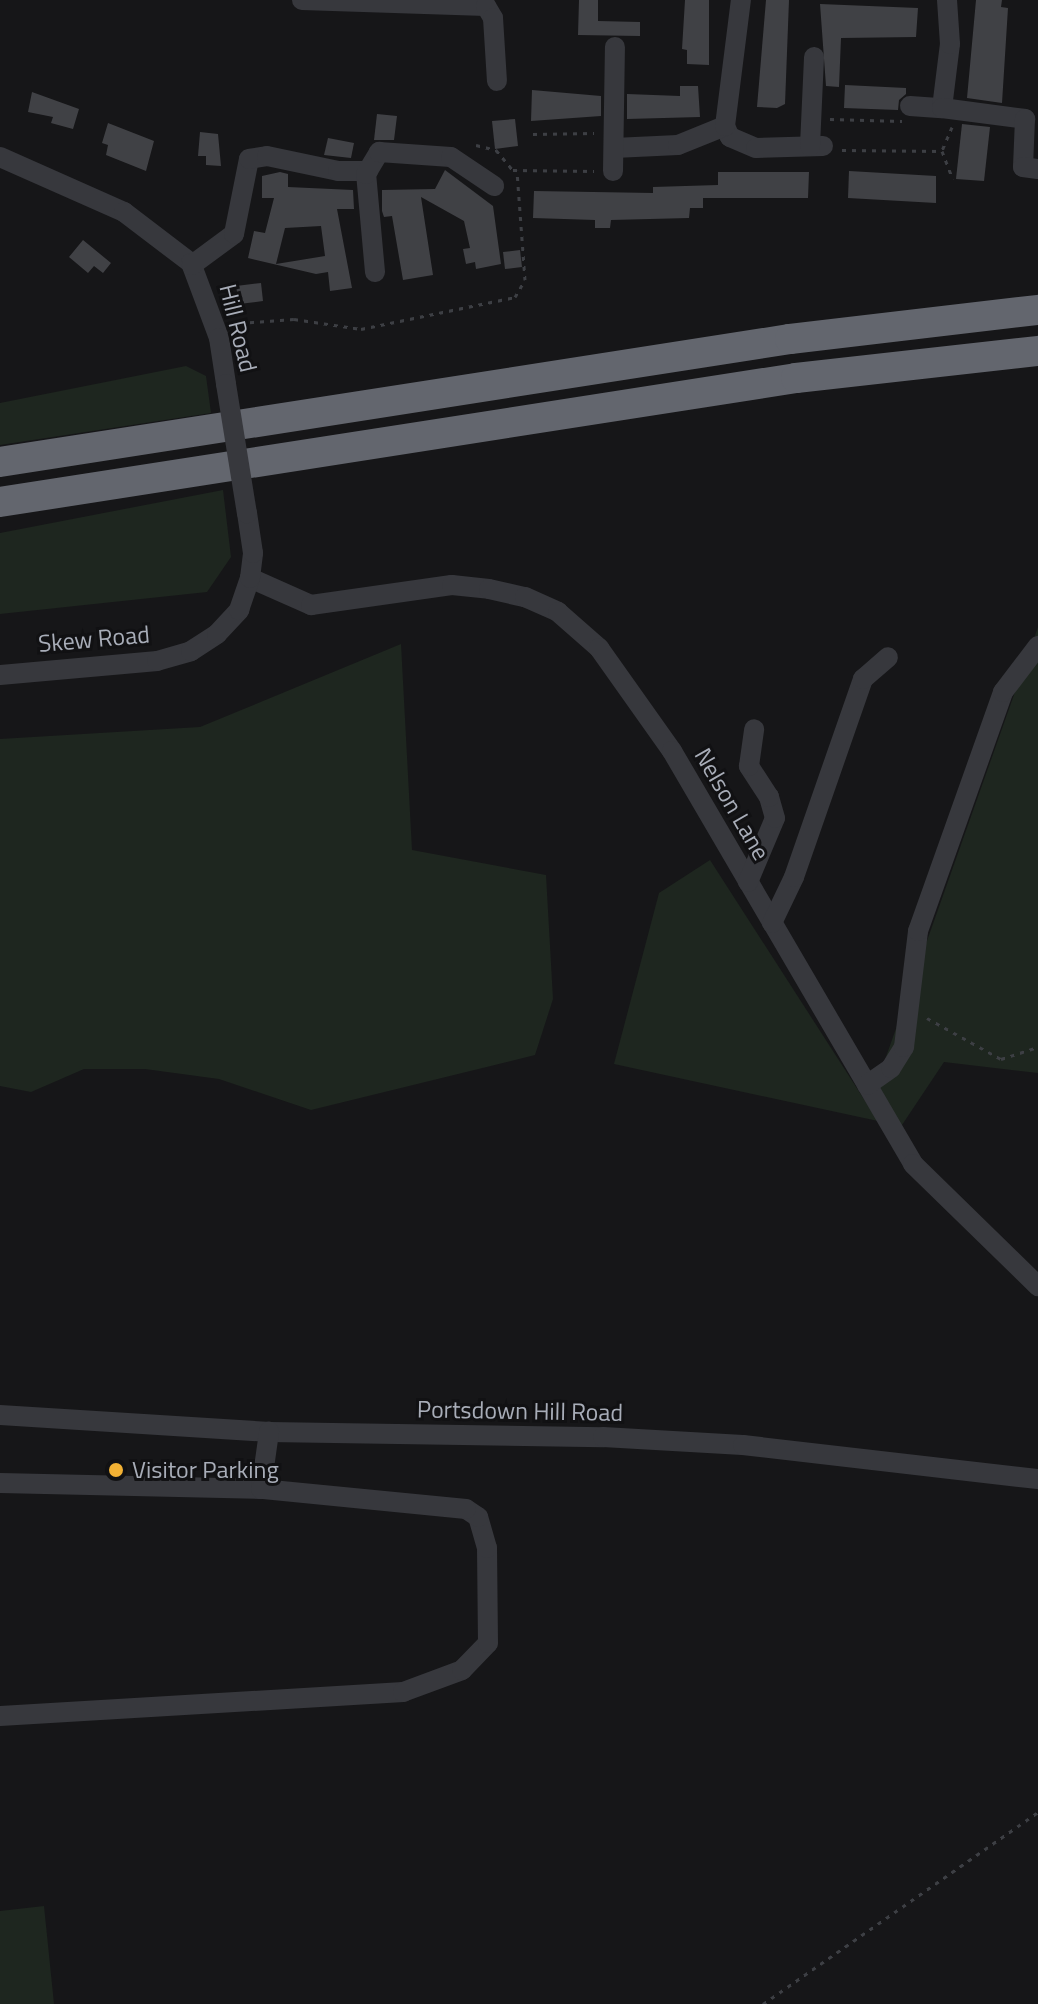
<!DOCTYPE html>
<html>
<head>
<meta charset="utf-8">
<style>
	body { margin:0 }
	#map { position:relative; width:1038px; height:2004px; overflow:hidden; background:#161618; font-family:"Titillium Web",sans-serif }
	div>[style] { position:absolute }
	.green>* { inset:0; background:#1e261f }
	.building>* { inset:0; background:#404145 }
	.path>* { height:3px; margin-top:-1.5px; transform-origin:0; background:repeating-linear-gradient(90deg,#3d3f44 0 4px,transparent 0 10px) }
	.minor>* { height:20px; margin:-10px; padding:0 10px; transform-origin:10px; border-radius:10px; background:#37383d }
	.highway>* { height:30px; margin:-15px; padding:0 15px; transform-origin:15px; border-radius:15px; background:#63666e }
	.minor-bridge>* { height:20px; margin:-10px; padding:0 10px; transform-origin:10px; border-radius:10px; background:#37383d }
	.dots>* { width:22px; height:22px; translate:-50% -50%; box-sizing:border-box; border:4px solid #111113; border-radius:50% }
	span { translate:-50% -50%; white-space:nowrap; text-align:center; line-height:1.15; -webkit-text-stroke:6px #111113; paint-order:stroke }
	.street-label { font-size:24px; color:#a8adb8 }
	.poi-label { font-size:24px; color:#a8adb8 }
	.left { translate:0 -50%; text-align:left }
</style>
</head>
<body>
<div id="map">
	<div class="green">
		<i style="clip-path:polygon(186px 366px,206px 376px,211px 413px,0 445px,0 403px)"></i>
		<i style="clip-path:polygon(223px 490px,231px 557px,207px 592px,0 614px,0 533px)"></i>
		<i style="clip-path:polygon(1038px 627px,1038px 1073px,944px 1062px,900px 1128px,876px 1085px)"></i>
		<i style="clip-path:polygon(401px 644px,412px 850px,546px 875px,553px 999px,535px 1055px,311px 1110px,219px 1079px,145px 1069px,84px 1069px,31px 1092px,0 1086px,0 739px,200px 727px)"></i>
		<i style="clip-path:polygon(710px 860px,878px 1121px,614px 1064px,659px 893px)"></i>
		<i style="clip-path:polygon(44px 1906px,54px 2004px,0 2004px,0 1911px)"></i>
	</div>
	<div class="building">
		<i style="clip-path:polygon(579px 0,598px 0,598px 21px,640px 22px,640px 36px,578px 35px)"></i>
		<i style="clip-path:polygon(685px 0,709px 0,709px 65px,687px 64px,687px 50px,682px 49px)"></i>
		<i style="clip-path:polygon(766px 0,789px 0,785px 104px,777px 108px,757px 107px)"></i>
		<i style="clip-path:polygon(976px 0,1002px 0,1001px 7px,1008px 8px,1002px 103px,967px 98px)"></i>
		<i style="clip-path:polygon(820px 4px,918px 8px,916px 37px,841px 38px,839px 87px,826px 86px)"></i>
		<i style="clip-path:polygon(845px 85px,906px 88px,906px 94px,899px 100px,898px 110px,844px 108px)"></i>
		<i style="clip-path:polygon(680px 86px,698px 86px,700px 117px,627px 119px,627px 94px,680px 96px)"></i>
		<i style="clip-path:polygon(532px 90px,601px 96px,601px 116px,531px 121px)"></i>
		<i style="clip-path:polygon(32px 92px,79px 109px,73px 129px,51px 123px,53px 117px,28px 112px)"></i>
		<i style="clip-path:polygon(377px 114px,397px 116px,394px 140px,374px 140px)"></i>
		<i style="clip-path:polygon(515px 119px,518px 146px,495px 149px,492px 121px)"></i>
		<i style="clip-path:polygon(108px 123px,154px 141px,146px 171px,106px 155px,108px 145px,102px 143px)"></i>
		<i style="clip-path:polygon(962px 124px,990px 127px,984px 181px,956px 179px)"></i>
		<i style="clip-path:polygon(200px 132px,218px 134px,221px 166px,206px 165px,206px 156px,198px 156px)"></i>
		<i style="clip-path:polygon(328px 138px,354px 143px,351px 158px,324px 155px)"></i>
		<i style="clip-path:polygon(445px 170px,493px 206px,501px 264px,476px 269px,475px 262px,466px 264px,463px 249px,470px 248px,464px 221px,421px 197px,433px 275px,403px 280px,392px 216px,384px 217px,382px 211px,382px 190px,435px 189px)"></i>
		<i style="clip-path:polygon(849px 171px,936px 176px,936px 203px,848px 198px)"></i>
		<i style="clip-path:polygon(evenodd,280px 172px,288px 174px,288px 187px,353px 190px,354px 209px,337px 209px,352px 288px,330px 291px,328px 272px,316px 274px,248px 258px,254px 231px,265px 233px,274px 198px,262px 198px,262px 176px,280px 172px,321px 226px,325px 256px,276px 264px,285px 228px,321px 226px)"></i>
		<i style="clip-path:polygon(718px 172px,809px 172px,808px 198px,703px 198px,703px 208px,690px 208px,689px 218px,611px 220px,610px 228px,595px 228px,595px 220px,533px 218px,534px 191px,653px 193px,653px 187px,718px 185px)"></i>
		<i style="clip-path:polygon(83px 240px,111px 263px,103px 273px,94px 266px,88px 273px,69px 257px)"></i>
		<i style="clip-path:polygon(520px 250px,522px 267px,505px 269px,503px 252px)"></i>
		<i style="clip-path:polygon(261px 283px,263px 301px,239px 304px,236px 286px)"></i>
	</div>
	<div class="path">
		<i style="left:830px;top:119px;width:72px;rotate:1.6deg"></i>
		<i style="left:952px;top:127px;width:26px;rotate:113deg"></i>
		<i style="left:942px;top:151px;width:30px;rotate:69deg"></i>
		<i style="left:533px;top:134px;width:61px;rotate:-0.9deg"></i>
		<i style="left:476px;top:145px;width:21px;rotate:14deg"></i>
		<i style="left:496px;top:150px;width:26px;rotate:50deg"></i>
		<i style="left:513px;top:170px;width:81px;rotate:0.7deg"></i>
		<i style="left:842px;top:150px;width:100px;rotate:0.6deg"></i>
		<i style="left:240px;top:323px;width:54px;rotate:-4.2deg"></i>
		<i style="left:294px;top:319px;width:68px;rotate:8.5deg"></i>
		<i style="left:361px;top:329px;width:157px;rotate:-11.7deg"></i>
		<i style="left:515px;top:297px;width:20px;rotate:-60deg"></i>
		<i style="left:525px;top:280px;width:110px;rotate:-94.2deg"></i>
		<i style="left:927px;top:1018px;width:85px;rotate:29deg"></i>
		<i style="left:1001px;top:1059px;width:39px;rotate:-18deg"></i>
		<i style="left:763px;top:2004px;width:335px;rotate:-34.9deg"></i>
	</div>
	<div class="minor">
		<i style="left:302px;top:0;width:184px;rotate:1.9deg"></i>
		<i style="left:486px;top:6px;width:14px;rotate:60deg"></i>
		<i style="left:493px;top:18px;width:63px;rotate:86.4deg"></i>
		<i style="left:910px;top:106px;width:32px;rotate:4deg"></i>
		<i style="left:942px;top:108px;width:64px;rotate:-82.9deg"></i>
		<i style="left:950px;top:44px;width:44px;rotate:-93.9deg"></i>
		<i style="left:942px;top:108px;width:84px;rotate:7.5deg"></i>
		<i style="left:1025px;top:119px;width:48px;rotate:92.4deg"></i>
		<i style="left:1023px;top:167px;width:15px;rotate:8deg"></i>
		<i style="left:725px;top:126px;width:12px;rotate:66deg"></i>
		<i style="left:730px;top:137px;width:28px;rotate:23deg"></i>
		<i style="left:756px;top:148px;width:67px;rotate:-1.7deg"></i>
		<i style="left:810px;top:146px;width:89px;rotate:-87.4deg"></i>
		<i style="left:614px;top:148px;width:64px;rotate:-2.7deg"></i>
		<i style="left:678px;top:145px;width:51px;rotate:-22deg"></i>
		<i style="left:725px;top:126px;width:127px;rotate:-82.8deg"></i>
		<i style="left:0;top:157px;width:136px;rotate:23.9deg"></i>
		<i style="left:124px;top:212px;width:84px;rotate:37.3deg"></i>
		<i style="left:191px;top:263px;width:80px;rotate:69.5deg"></i>
		<i style="left:219px;top:338px;width:47px;rotate:81.3deg"></i>
		<i style="left:613px;top:171px;width:124px;rotate:-89.1deg"></i>
		<i style="left:192px;top:265px;width:52px;rotate:-36.4deg"></i>
		<i style="left:234px;top:234px;width:76px;rotate:-78.7deg"></i>
		<i style="left:249px;top:159px;width:18px;rotate:-9deg"></i>
		<i style="left:267px;top:156px;width:73px;rotate:11.9deg"></i>
		<i style="left:338px;top:171px;width:30px"></i>
		<i style="left:375px;top:272px;width:98px;rotate:-95.2deg"></i>
		<i style="left:366px;top:174px;width:26px;rotate:-59deg"></i>
		<i style="left:379px;top:152px;width:72px;rotate:4deg"></i>
		<i style="left:451px;top:157px;width:52px;rotate:34deg"></i>
		<i style="left:250px;top:578px;width:67px;rotate:23.9deg"></i>
		<i style="left:311px;top:605px;width:142px;rotate:-8.1deg"></i>
		<i style="left:452px;top:585px;width:37px;rotate:6deg"></i>
		<i style="left:489px;top:589px;width:37px;rotate:13deg"></i>
		<i style="left:525px;top:597px;width:36px;rotate:24deg"></i>
		<i style="left:558px;top:612px;width:55px;rotate:41.3deg"></i>
		<i style="left:599px;top:648px;width:126px;rotate:54.7deg"></i>
		<i style="left:672px;top:751px;width:478px;rotate:59.7deg"></i>
		<i style="left:913px;top:1164px;width:175px;rotate:44.3deg"></i>
		<i style="left:0;top:675px;width:158px;rotate:-5.1deg"></i>
		<i style="left:157px;top:661px;width:35px;rotate:-16deg"></i>
		<i style="left:191px;top:651px;width:31px;rotate:-33deg"></i>
		<i style="left:217px;top:634px;width:33px;rotate:-47deg"></i>
		<i style="left:239px;top:610px;width:34px;rotate:-71deg"></i>
		<i style="left:250px;top:578px;width:25px;rotate:-83deg"></i>
		<i style="left:253px;top:553px;width:40px;rotate:-98.5deg"></i>
		<i style="left:748px;top:882px;width:69px;rotate:-67.1deg"></i>
		<i style="left:775px;top:818px;width:22px;rotate:-106deg"></i>
		<i style="left:769px;top:797px;width:37px;rotate:-123deg"></i>
		<i style="left:749px;top:766px;width:37px;rotate:-82deg"></i>
		<i style="left:772px;top:923px;width:51px;rotate:-64.4deg"></i>
		<i style="left:794px;top:877px;width:210px;rotate:-70.8deg"></i>
		<i style="left:863px;top:679px;width:33px;rotate:-41deg"></i>
		<i style="left:867px;top:1085px;width:29px;rotate:-35deg"></i>
		<i style="left:891px;top:1068px;width:25px;rotate:-58deg"></i>
		<i style="left:904px;top:1047px;width:117px;rotate:-83.1deg"></i>
		<i style="left:918px;top:931px;width:254px;rotate:-70.4deg"></i>
		<i style="left:1003px;top:692px;width:58px;rotate:-52.7deg"></i>
		<i style="left:0;top:1415px;width:270px;rotate:3.6deg"></i>
		<i style="left:269px;top:1432px;width:334px;rotate:0.9deg"></i>
		<i style="left:603px;top:1437px;width:140px;rotate:3.3deg"></i>
		<i style="left:743px;top:1445px;width:297px;rotate:6.6deg"></i>
		<i style="left:0;top:1483px;width:261px;rotate:1.3deg"></i>
		<i style="left:261px;top:1489px;width:58px;rotate:-82deg"></i>
		<i style="left:0;top:1716px;width:404px;rotate:-3.4deg"></i>
		<i style="left:403px;top:1692px;width:63px;rotate:-20.4deg"></i>
		<i style="left:462px;top:1670px;width:37px;rotate:-46deg"></i>
		<i style="left:488px;top:1643px;width:95px;rotate:-90.6deg"></i>
		<i style="left:487px;top:1548px;width:32px;rotate:-106deg"></i>
		<i style="left:478px;top:1517px;width:14px;rotate:-146deg"></i>
		<i style="left:466px;top:1509px;width:206px;rotate:-174.4deg"></i>
	</div>
	<div class="highway">
		<i style="left:0;top:462px;width:800px;rotate:-8.85deg"></i>
		<i style="left:790px;top:339px;width:250px;rotate:-6.7deg"></i>
		<i style="left:0;top:502px;width:806px;rotate:-8.85deg"></i>
		<i style="left:796px;top:378px;width:244px;rotate:-6.4deg"></i>
	</div>
	<div class="minor-bridge">
		<i style="left:226px;top:384px;width:131px;rotate:80.8deg"></i>
	</div>
	<div class="dots">
		<i style="left:116px;top:1470px;background:#f2b134"></i>
	</div>
	<div class="street-label">
		<span style="left:238px;top:328px;rotate:76deg">Hill Road</span>
		<span style="left:94px;top:639px;rotate:-5deg">Skew Road</span>
		<span style="left:732px;top:804px;rotate:60deg">Nelson Lane</span>
		<span style="left:520px;top:1411px;rotate:1deg">Portsdown Hill Road</span>
	</div>
	<div class="poi-label">
		<span class="left" style="left:132px;top:1470px">Visitor Parking</span>
	</div>
</div>
</body>
</html>
